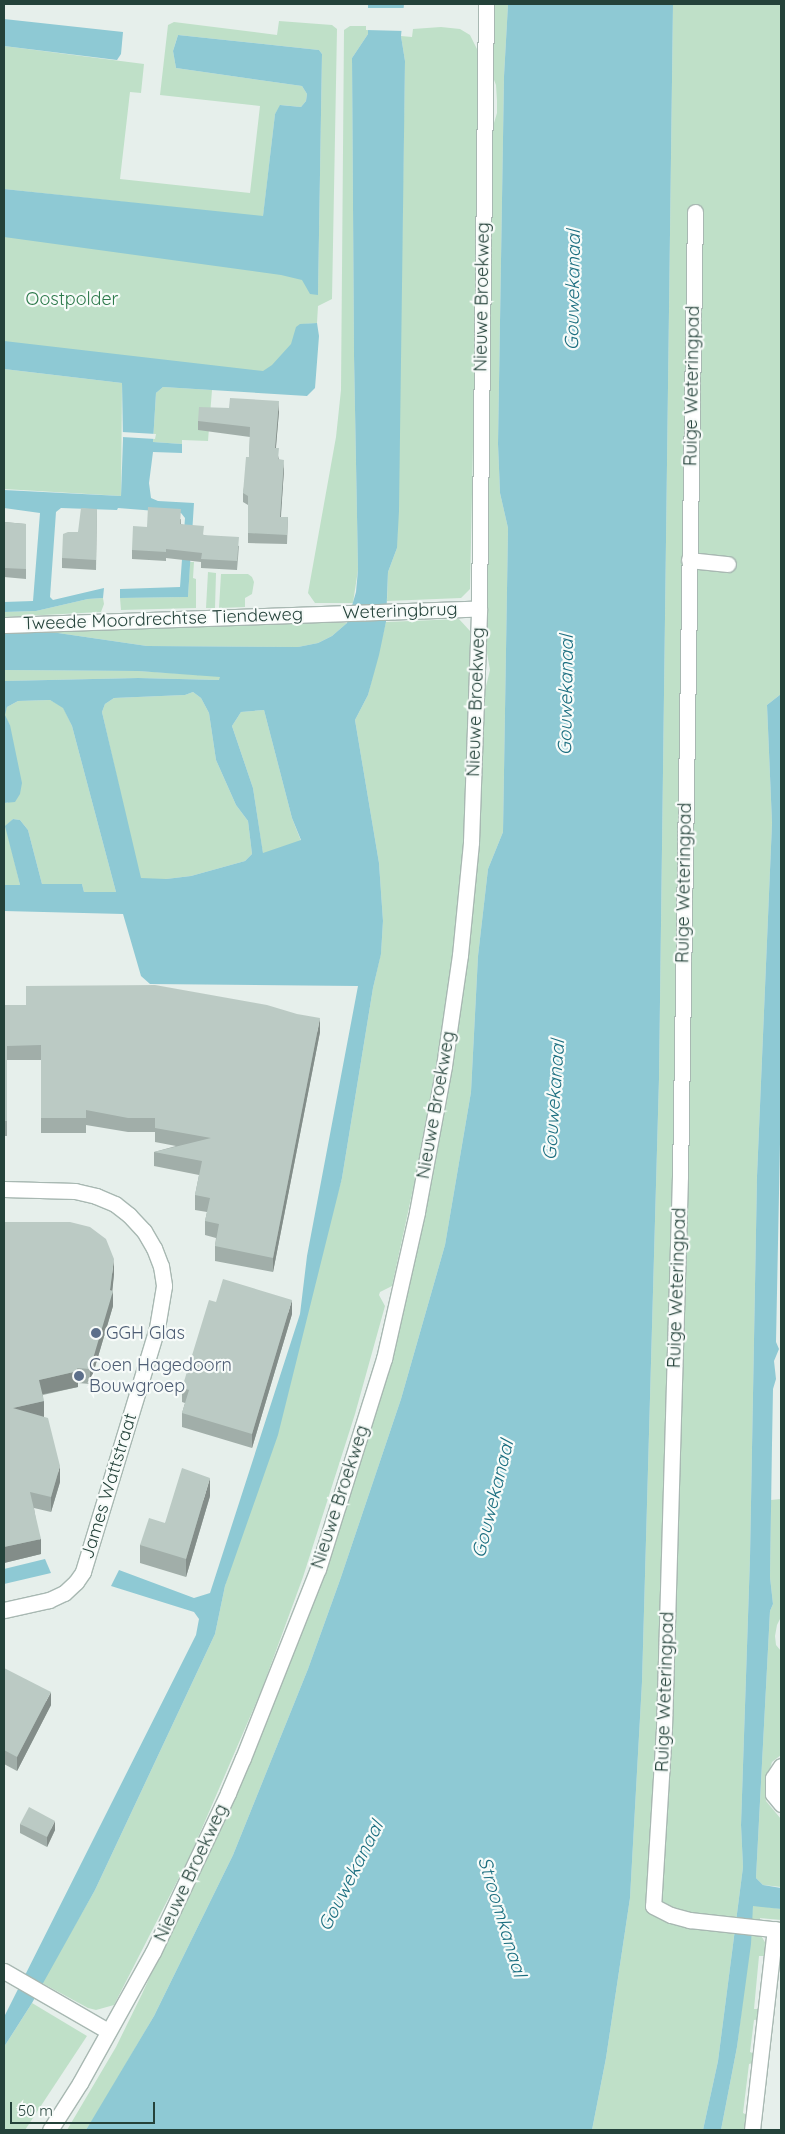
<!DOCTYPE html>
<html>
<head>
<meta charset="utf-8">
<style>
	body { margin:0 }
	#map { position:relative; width:785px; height:2134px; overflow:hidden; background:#e6efeb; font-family:Quicksand,sans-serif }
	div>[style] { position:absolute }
	.green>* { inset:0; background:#bfe0c8 }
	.water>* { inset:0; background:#8ec9d4 }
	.pier>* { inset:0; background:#e6efeb }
	.roads { filter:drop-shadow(1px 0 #a8b8b2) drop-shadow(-1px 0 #a8b8b2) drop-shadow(0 1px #a8b8b2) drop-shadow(0 -1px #a8b8b2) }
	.minor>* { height:15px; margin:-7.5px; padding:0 7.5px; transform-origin:7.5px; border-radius:7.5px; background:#fff }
	.wall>* { inset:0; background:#a1aea9 }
	.shaded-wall>* { inset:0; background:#838d89 }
	.building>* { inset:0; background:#bbcac4 }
	.dots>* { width:14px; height:14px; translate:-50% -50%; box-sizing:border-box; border:2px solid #f7fbf9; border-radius:50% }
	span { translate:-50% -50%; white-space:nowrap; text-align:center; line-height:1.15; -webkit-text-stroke:4.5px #f7fbf9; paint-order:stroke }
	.street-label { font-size:18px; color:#24423a }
	.park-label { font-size:18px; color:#2d7a4b }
	.service-label { font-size:18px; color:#4e5e75 }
	.left { translate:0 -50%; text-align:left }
	.water-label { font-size:19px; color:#1c6f80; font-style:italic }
	.frame { position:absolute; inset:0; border:5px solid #24423a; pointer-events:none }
	.scale { position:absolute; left:10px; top:2102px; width:145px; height:22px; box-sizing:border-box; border:2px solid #24423a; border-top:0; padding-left:6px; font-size:15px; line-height:18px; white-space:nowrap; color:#24423a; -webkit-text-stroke:4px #f7fbf9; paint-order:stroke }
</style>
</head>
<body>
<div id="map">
	<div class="green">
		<i style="clip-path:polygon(493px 4px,508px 4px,504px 76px,498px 444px,500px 493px,508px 528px,503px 832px,488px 869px,478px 956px,471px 1092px,445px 1245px,401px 1399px,340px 1580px,308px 1669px,233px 1855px,154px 2016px,97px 2113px,86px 2130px,67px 2130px,116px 2047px,142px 1994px,252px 1751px,384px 1355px,480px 837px,479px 798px,483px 698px,490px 670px,484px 636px,491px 133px,497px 113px,497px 101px,496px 85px,491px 72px)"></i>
		<i style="clip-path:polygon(673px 4px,781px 4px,781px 694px,767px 705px,772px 823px,757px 1176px,750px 1557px,741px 1825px,743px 1867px,718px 2061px,703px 2130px,592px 2130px,606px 2058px,630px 1898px,642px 1682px,659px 1079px)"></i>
		<i style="clip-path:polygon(279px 21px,332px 25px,337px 29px,332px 299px,318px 306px,317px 323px,304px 324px,280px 367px,239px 383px,4px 354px,4px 228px,310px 267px,318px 294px,322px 54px,319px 50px,178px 35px,176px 41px,173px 51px,176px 68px,302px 86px,307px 94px,306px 101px,301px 107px,281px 105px,275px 114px,263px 217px,4px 189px,4px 46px,144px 64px,141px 93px,130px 92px,120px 179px,250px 193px,260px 106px,160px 95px,168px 25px,174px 22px,277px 35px)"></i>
		<i style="clip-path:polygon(350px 26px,368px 26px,368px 34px,352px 58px,354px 356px,358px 570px,353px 603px,315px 603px,308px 593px,336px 437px,341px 390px,344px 30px)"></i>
		<i style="clip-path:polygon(441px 27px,460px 29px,470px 35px,477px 49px,481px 65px,470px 589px,461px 598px,387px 601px,388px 572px,397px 548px,405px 61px,401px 36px,412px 37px,413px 29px)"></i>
		<i style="clip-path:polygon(4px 369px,122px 383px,121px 496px,4px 489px)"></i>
		<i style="clip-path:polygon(163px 387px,212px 390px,208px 441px,182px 440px,182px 444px,153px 442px,156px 393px)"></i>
		<i style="clip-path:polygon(190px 562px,194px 562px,193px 578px,196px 579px,196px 608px,121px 610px,120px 598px,188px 597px)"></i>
		<i style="clip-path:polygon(208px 572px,216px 573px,215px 608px,206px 608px)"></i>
		<i style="clip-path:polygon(221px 574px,248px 574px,252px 577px,254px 582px,252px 594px,245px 598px,245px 607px,219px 608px)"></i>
		<i style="clip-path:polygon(103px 598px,104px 604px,101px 612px,4px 617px,4px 612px,36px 611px,88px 599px)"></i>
		<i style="clip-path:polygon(459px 619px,470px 631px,470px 668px,466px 815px,449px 993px,418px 1166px,392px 1286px,380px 1292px,379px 1295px,385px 1306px,355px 1414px,303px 1577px,262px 1689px,190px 1856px,114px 2005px,96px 2010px,88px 2008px,42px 1983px,95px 1890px,215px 1634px,225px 1586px,342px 1178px,373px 988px,381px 953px,383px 921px,379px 863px,355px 720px,368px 695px,386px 622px)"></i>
		<i style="clip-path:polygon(321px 622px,347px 623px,332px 636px,318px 643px,298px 647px,147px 646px,58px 633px,4px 633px,4px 627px)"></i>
		<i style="clip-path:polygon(4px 670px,138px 671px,220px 676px,220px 680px,138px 678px,4px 681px)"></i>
		<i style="clip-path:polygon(193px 692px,201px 698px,209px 713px,216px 760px,236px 805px,248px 821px,252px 854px,245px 861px,191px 876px,166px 879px,140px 879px,102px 712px,105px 704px,114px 698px,185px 695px)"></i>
		<i style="clip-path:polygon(50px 700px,63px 707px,72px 726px,116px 892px,84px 892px,82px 884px,42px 884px,28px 830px,20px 820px,13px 819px,6px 826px,20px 885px,4px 885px,4px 803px,8px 803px,10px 725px,4px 715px,7px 707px,18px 701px)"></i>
		<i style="clip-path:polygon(264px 710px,292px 818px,301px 841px,263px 854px,253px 788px,232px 726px,241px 712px)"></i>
		<i style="clip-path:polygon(781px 1499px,781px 1617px,777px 1625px,775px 1636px,776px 1645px,781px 1651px,781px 1755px,772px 1762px,765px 1786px,766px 1801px,781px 1819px,781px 1887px,763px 1885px,756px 1878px,770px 1611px,773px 1604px,770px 1577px,771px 1500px)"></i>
		<i style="clip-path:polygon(753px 1905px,781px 1909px,781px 1920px,760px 1918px,760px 1922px,751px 1921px)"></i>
		<i style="clip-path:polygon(751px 1932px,759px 1932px,766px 1944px,765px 1956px,759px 1956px,754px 2009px,761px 2009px,760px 2019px,754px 2020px,750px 2052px,757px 2055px,756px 2062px,749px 2064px,743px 2113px,749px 2116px,747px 2130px,721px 2130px,737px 2047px)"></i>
		<i style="clip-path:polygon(32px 2003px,87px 2036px,25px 2130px,4px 2130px,4px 2047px)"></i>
	</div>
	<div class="water">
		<i style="clip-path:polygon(evenodd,368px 4px,404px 4px,401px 36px,405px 61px,399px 511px,397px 548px,388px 572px,386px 622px,379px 655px,368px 695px,355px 720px,379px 863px,383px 921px,381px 954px,373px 988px,342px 1178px,278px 1435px,225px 1586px,215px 1634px,95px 1890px,32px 2003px,4px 2047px,4px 2017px,196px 1635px,199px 1619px,194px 1612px,111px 1586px,119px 1570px,194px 1598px,210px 1593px,300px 1314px,307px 1256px,358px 986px,150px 984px,141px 976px,123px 914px,4px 911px,4px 885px,20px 885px,5px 826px,13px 819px,20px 820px,28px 830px,42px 884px,82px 884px,84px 892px,116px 892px,72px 726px,63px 708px,50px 700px,18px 701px,7px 707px,5px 715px,10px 725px,22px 783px,20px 794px,15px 802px,4px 803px,4px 681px,138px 678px,219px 680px,220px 677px,138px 671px,4px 670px,4px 633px,58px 633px,147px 646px,298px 647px,318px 643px,332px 636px,347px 623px,356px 592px,358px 570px,354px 356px,352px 58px,368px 34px,368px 4px,193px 692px,201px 698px,209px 713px,216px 760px,236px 805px,248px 821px,252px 854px,245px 861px,191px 876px,166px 879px,141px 878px,102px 712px,105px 704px,114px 698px,185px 695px,193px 692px,368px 4px,264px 710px,292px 818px,301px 840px,263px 853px,253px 788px,232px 726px,241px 712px,264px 710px)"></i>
		<i style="clip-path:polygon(508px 4px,673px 4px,659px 1079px,642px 1682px,630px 1898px,606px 2058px,592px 2130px,86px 2130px,154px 2016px,233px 1855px,308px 1669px,340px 1580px,401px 1399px,445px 1245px,471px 1092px,478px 956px,488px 869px,503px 832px,508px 528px,500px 493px,498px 444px,504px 76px)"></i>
		<i style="clip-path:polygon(4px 19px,123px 32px,121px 54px,117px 60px,4px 46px)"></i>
		<i style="clip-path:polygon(178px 35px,319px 50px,322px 54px,318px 295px,310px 294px,302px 280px,281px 275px,4px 237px,4px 189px,263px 216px,275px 114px,280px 105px,301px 107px,306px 101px,307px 94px,302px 86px,176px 68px,173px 51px)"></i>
		<i style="clip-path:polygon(317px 323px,319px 336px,315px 388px,307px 396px,163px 387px,156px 393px,153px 442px,182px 444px,182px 453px,153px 452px,149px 483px,151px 498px,158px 501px,194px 503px,188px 597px,120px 598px,120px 589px,180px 587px,185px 518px,181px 513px,118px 508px,117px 510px,61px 508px,56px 512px,50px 597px,53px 600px,104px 588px,103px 598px,88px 599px,36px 611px,4px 612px,4px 602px,33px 601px,40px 513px,4px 508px,4px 490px,121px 496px,123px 439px,122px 383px,4px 369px,4px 341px,263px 371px,272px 365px,291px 344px,296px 327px,300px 324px)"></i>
		<i style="clip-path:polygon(781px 694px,781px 1094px,776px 1342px,779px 1349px,774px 1361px,776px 1379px,773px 1389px,772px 1444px,770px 1577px,773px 1604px,770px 1611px,756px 1878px,763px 1885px,781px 1888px,781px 1909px,753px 1906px,751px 1944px,737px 2047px,721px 2130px,703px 2130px,718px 2061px,743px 1867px,741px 1825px,750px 1557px,757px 1176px,772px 823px,767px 705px)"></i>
		<i style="clip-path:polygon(45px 1559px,51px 1573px,4px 1584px,4px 1569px)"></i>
	</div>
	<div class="pier">
		<i style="clip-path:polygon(366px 8px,406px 8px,405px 31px,366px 30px)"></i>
		<i style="clip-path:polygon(122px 432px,156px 434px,155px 439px,122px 437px)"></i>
	</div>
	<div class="roads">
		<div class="minor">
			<i style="left:695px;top:212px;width:964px;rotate:90.89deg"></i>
			<i style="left:680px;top:1176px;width:552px;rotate:91.66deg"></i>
			<i style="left:664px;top:1728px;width:178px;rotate:93.5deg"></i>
			<i style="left:653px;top:1906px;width:20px;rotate:27deg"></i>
			<i style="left:671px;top:1915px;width:20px;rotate:15deg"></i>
			<i style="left:690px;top:1920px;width:92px;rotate:6.3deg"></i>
			<i style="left:689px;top:560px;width:39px;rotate:6deg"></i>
			<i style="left:4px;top:625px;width:475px;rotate:-2deg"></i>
			<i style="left:4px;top:1189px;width:71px;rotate:1.6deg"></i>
			<i style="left:75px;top:1191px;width:22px;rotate:13deg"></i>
			<i style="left:96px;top:1196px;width:21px;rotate:23deg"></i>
			<i style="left:115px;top:1204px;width:18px;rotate:38deg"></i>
			<i style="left:129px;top:1215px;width:22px;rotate:47deg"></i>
			<i style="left:144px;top:1231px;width:20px;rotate:60deg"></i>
			<i style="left:154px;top:1248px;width:19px;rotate:69deg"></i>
			<i style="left:161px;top:1266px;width:20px;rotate:81deg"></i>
			<i style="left:164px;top:1286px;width:43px;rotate:99.5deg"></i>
			<i style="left:157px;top:1328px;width:255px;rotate:106.9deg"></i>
			<i style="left:83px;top:1572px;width:12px;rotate:125deg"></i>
			<i style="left:76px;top:1582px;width:16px;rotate:137deg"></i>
			<i style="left:64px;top:1593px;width:17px;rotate:155deg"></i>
			<i style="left:49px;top:1600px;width:46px;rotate:167.5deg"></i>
			<i style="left:781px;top:1766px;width:14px;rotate:124deg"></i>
			<i style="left:773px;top:1778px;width:16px;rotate:90deg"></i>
			<i style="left:773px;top:1794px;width:13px;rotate:51deg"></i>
			<i style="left:4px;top:1971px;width:120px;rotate:30deg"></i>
			<i style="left:50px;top:2130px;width:56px;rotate:-57.4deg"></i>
			<i style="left:80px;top:2083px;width:150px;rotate:-60.9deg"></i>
			<i style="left:153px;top:1952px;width:176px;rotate:-64.7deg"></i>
			<i style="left:228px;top:1793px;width:38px;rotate:-67deg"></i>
			<i style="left:243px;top:1758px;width:203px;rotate:-68.4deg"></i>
			<i style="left:318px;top:1569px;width:220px;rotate:-72.6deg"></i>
			<i style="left:384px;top:1359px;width:151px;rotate:-77.3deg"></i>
			<i style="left:417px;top:1212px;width:148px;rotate:-79.5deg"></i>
			<i style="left:444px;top:1066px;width:112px;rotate:-81.8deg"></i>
			<i style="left:460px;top:955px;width:114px;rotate:-84.4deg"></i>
			<i style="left:471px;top:842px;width:234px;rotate:-88deg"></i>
			<i style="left:479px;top:608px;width:604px;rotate:-89.34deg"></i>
			<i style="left:752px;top:2130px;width:202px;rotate:-83.5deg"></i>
		</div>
	</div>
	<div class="wall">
		<i style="clip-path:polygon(279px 411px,276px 448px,279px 459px,284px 469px,281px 517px,288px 517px,287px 544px,248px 543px,248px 505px,243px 502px,243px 493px,249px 457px,250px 437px,198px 430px,198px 421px)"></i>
		<i style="clip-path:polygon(97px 509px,96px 570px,62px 568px,62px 558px,78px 532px)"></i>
		<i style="clip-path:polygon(181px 519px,181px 524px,204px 535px,239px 546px,237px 570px,201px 568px,201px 562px,166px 558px,166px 561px,132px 559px,132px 550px,147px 527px)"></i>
		<i style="clip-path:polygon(4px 522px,26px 524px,26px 579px,4px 577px)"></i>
		<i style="clip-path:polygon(4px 1005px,320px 1032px,273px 1272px,215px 1261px,215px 1246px,216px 1238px,205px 1235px,205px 1221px,207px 1212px,195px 1210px,195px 1195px,199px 1175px,154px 1166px,154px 1152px,176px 1146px,155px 1142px,155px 1132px,128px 1132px,86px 1125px,86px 1133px,41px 1133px,41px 1060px,7px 1060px,7px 1136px,4px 1136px)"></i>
		<i style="clip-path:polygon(4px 1222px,114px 1274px,112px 1290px,113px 1306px,90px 1384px,78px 1383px,78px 1387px,43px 1395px,44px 1417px,43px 1417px,60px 1482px,51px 1512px,34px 1508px,41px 1554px,4px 1563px)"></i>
		<i style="clip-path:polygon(216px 1302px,292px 1314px,252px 1448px,182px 1427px,182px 1413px,185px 1403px,182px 1402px,182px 1388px)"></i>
		<i style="clip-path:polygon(210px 1496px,186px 1577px,140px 1563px,140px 1545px,165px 1523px)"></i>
		<i style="clip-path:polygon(4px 1668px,51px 1705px,17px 1771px,4px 1764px)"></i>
		<i style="clip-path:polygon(20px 1824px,55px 1830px,47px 1847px,20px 1833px)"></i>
	</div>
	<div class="shaded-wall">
		<i style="clip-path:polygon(279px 401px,279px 411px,275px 457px,275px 448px)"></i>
		<i style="clip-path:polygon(284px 460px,284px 469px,280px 526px,280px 517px)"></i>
		<i style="clip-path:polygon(320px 1018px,320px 1032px,273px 1272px,273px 1258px)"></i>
		<i style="clip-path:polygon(114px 1259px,114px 1274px,112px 1295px,113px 1291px,113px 1306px,90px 1384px,90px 1369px,110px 1290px)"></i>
		<i style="clip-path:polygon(292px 1300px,292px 1314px,252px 1448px,252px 1434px)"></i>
		<i style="clip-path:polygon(78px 1371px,78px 1387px,39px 1395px,39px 1380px)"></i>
		<i style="clip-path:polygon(44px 1401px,44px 1417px,13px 1423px,13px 1408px)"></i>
		<i style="clip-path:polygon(60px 1466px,60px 1482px,51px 1512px,51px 1497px)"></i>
		<i style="clip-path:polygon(210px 1478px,210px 1496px,186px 1577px,186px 1559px)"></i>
		<i style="clip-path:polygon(41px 1539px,41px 1554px,4px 1563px,4px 1547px)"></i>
		<i style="clip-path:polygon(51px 1692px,51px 1705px,17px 1771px,17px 1757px)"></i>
		<i style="clip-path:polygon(55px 1821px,55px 1830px,47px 1847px,47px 1837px)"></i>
	</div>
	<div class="building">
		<i style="clip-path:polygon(230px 398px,279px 401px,275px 448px,279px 448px,278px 459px,284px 460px,280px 517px,288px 517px,287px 535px,248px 533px,248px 496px,243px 493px,246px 457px,249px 457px,250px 427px,198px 421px,199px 407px,229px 408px)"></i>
		<i style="clip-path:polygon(148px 507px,181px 509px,180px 524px,204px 526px,203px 535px,239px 537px,237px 561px,201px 559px,202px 553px,166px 549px,166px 552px,132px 550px,133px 526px,147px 527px)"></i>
		<i style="clip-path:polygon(81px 508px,97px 509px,96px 560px,62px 558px,63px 534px,68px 532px,78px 532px)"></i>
		<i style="clip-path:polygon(4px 522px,26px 524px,26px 569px,4px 568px)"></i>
		<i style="clip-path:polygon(155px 985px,267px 1005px,297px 1014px,320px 1018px,273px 1258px,215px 1246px,219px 1224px,205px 1221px,210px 1198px,195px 1195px,202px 1161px,154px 1152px,211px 1138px,155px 1128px,155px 1118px,128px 1118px,86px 1110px,86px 1118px,41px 1118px,41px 1045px,7px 1046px,7px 1121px,4px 1121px,4px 1005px,26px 1005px,26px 986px)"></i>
		<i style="clip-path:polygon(4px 1222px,70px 1222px,90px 1227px,106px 1239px,114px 1259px,110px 1290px,113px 1291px,90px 1369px,77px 1368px,78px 1371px,39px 1380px,44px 1401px,13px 1408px,48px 1418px,60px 1466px,51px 1497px,30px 1492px,41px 1539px,4px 1547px)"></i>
		<i style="clip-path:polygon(223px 1279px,292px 1300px,252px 1434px,182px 1413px,189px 1390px,182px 1388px,209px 1300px,216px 1302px)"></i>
		<i style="clip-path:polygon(182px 1468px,210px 1478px,186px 1559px,140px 1545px,149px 1518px,165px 1523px)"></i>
		<i style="clip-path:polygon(4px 1668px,51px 1692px,17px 1757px,4px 1750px)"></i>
		<i style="clip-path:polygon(29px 1807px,55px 1821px,47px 1837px,20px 1824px)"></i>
	</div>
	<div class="dots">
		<i style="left:96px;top:1333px;background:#5c6f8a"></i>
		<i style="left:79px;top:1376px;background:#5c6f8a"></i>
	</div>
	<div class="street-label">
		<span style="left:482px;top:297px;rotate:-89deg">Nieuwe Broekweg</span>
		<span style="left:692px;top:386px;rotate:-89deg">Ruige Weteringpad</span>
		<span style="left:400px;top:611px;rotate:-2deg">Weteringbrug</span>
		<span style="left:163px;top:619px;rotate:-2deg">Tweede Moordrechtse Tiendeweg</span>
		<span style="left:476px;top:702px;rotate:-88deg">Nieuwe Broekweg</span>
		<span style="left:684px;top:883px;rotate:-89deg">Ruige Weteringpad</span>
		<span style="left:436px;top:1105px;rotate:-80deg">Nieuwe Broekweg</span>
		<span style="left:677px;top:1288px;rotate:-88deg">Ruige Weteringpad</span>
		<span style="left:109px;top:1486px;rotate:-73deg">James Wattstraat</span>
		<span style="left:340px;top:1497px;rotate:-72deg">Nieuwe Broekweg</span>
		<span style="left:665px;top:1692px;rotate:-88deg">Ruige Weteringpad</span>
		<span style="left:191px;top:1873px;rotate:-65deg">Nieuwe Broekweg</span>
	</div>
	<div class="park-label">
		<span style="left:72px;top:299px">Oostpolder</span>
	</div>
	<div class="service-label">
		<span class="left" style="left:106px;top:1333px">GGH Glas</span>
		<span class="left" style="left:89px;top:1376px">Coen Hagedoorn<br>Bouwgroep</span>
	</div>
	<div class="water-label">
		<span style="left:573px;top:290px;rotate:-89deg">Gouwekanaal</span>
		<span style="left:566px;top:695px;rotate:-89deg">Gouwekanaal</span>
		<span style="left:554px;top:1100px;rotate:-86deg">Gouwekanaal</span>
		<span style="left:493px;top:1499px;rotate:-76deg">Gouwekanaal</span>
		<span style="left:351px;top:1876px;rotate:-63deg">Gouwekanaal</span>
		<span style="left:502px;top:1917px;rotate:73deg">Stroomkanaal</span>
	</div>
	<div class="frame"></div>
	<div class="scale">50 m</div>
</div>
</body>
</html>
